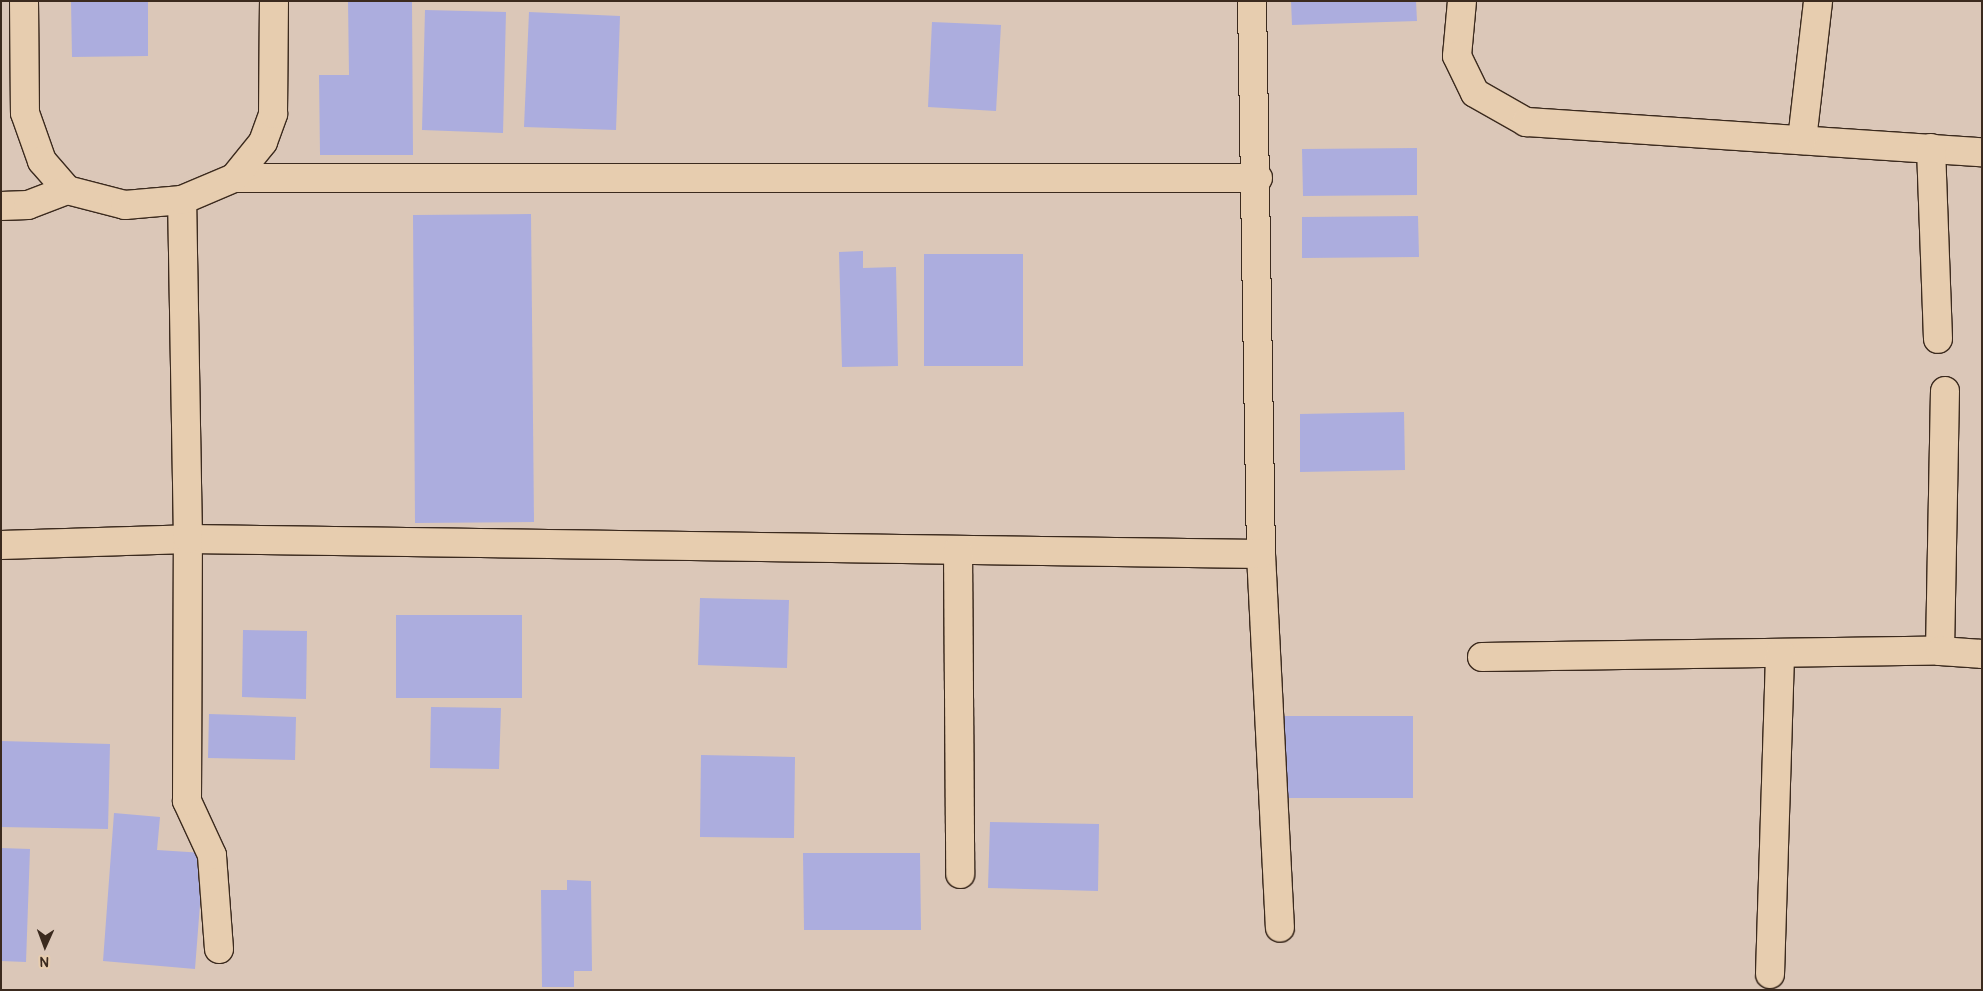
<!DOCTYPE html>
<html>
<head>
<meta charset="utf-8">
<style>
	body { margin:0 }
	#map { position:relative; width:1983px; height:991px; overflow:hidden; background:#dbc7b8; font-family:Pangolin,sans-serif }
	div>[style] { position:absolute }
	.building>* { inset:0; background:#acadde }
	.roads { filter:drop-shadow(1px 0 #3b2a1e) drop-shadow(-1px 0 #3b2a1e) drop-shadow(0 1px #3b2a1e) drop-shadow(0 -1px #3b2a1e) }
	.minor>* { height:28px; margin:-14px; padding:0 14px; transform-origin:14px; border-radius:14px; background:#e7cdaf }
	span { translate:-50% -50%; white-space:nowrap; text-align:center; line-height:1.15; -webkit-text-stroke:5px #e7cdaf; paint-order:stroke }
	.frame { position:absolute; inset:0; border:2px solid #3b2a1e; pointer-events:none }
	.north { position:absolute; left:20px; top:921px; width:50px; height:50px; -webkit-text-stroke:4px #e7cdaf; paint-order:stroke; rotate:182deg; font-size:14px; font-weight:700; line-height:20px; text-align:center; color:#3b2a1e }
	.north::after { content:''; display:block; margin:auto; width:18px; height:22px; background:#3b2a1e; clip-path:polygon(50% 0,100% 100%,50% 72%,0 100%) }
</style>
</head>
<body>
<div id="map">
	<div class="building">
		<i style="clip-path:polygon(71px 1px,148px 1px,148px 56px,72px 57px)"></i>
		<i style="clip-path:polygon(348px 1px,412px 1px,413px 155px,320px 155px,319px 75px,349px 75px)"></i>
		<i style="clip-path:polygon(1291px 1px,1416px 1px,1417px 21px,1292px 25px)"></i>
		<i style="clip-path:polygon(425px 10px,506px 12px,503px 133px,422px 130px)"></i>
		<i style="clip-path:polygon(529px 12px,620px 16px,616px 130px,524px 127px)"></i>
		<i style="clip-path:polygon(932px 22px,1001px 25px,996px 111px,928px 107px)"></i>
		<i style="clip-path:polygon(1417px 148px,1417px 195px,1303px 196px,1302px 149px)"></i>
		<i style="clip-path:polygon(531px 214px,534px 522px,415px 523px,413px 215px)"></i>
		<i style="clip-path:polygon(1418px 216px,1419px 257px,1302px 258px,1302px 217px)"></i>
		<i style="clip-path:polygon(863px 251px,863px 268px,896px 267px,898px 366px,842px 367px,839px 252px)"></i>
		<i style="clip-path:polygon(924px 254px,1023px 254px,1023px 366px,924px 366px)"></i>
		<i style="clip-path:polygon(1404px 412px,1405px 470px,1300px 472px,1300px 414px)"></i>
		<i style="clip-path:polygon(700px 598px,789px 600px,787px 668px,698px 665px)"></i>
		<i style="clip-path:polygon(396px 615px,522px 615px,522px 698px,396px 698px)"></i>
		<i style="clip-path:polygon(243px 630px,307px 631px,306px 699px,242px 697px)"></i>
		<i style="clip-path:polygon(431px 707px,501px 708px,499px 769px,430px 768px)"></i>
		<i style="clip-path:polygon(209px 714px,296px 717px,295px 760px,208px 758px)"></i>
		<i style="clip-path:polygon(1282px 716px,1413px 716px,1413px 798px,1282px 798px)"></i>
		<i style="clip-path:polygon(1px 741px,110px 744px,108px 829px,1px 827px)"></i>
		<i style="clip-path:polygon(701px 755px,795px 757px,794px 838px,700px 837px)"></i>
		<i style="clip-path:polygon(114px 813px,160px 817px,157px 850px,204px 853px,195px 969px,103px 961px)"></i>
		<i style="clip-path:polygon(990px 822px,1099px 824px,1098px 891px,988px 888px)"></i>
		<i style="clip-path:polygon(1px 848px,30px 849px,26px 962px,1px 961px)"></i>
		<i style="clip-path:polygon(803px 853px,920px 853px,921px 930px,804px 930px)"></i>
		<i style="clip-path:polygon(567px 880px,591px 881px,592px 971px,574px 971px,574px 987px,542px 987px,541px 890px,567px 890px)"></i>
	</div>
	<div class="roads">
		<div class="minor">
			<i style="left:24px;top:1px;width:112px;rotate:89.5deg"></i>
			<i style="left:25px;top:113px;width:51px;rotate:70.5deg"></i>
			<i style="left:42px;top:161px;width:38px;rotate:49deg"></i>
			<i style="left:67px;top:190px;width:60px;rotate:14.5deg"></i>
			<i style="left:125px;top:205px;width:57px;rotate:-5deg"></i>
			<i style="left:1252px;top:1px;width:553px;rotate:89.07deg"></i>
			<i style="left:1261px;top:554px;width:374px;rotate:87.1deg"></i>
			<i style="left:1462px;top:1px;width:55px;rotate:95.2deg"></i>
			<i style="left:1457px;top:56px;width:41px;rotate:64.1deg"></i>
			<i style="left:1475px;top:93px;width:59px;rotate:29.6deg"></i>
			<i style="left:1526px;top:122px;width:457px;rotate:3.8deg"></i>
			<i style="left:1802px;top:140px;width:140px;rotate:-83.4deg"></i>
			<i style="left:1931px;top:148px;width:191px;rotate:87.9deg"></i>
			<i style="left:234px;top:178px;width:1024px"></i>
			<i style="left:1px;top:206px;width:27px;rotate:-2deg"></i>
			<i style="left:28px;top:205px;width:42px;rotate:-21deg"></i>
			<i style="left:1px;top:545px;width:187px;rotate:-1.8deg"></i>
			<i style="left:188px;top:539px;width:1073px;rotate:0.8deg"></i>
			<i style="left:958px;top:550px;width:324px;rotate:89.6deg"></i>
			<i style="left:1940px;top:651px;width:260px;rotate:-88.9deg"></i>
			<i style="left:1482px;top:657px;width:458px;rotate:-0.8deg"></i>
			<i style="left:1940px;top:651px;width:42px;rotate:4.1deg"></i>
			<i style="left:219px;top:949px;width:94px;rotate:-94.3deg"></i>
			<i style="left:212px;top:855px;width:60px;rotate:-114.8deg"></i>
			<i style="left:187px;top:801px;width:262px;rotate:-89.8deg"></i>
			<i style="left:188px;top:539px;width:339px;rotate:-91deg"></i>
			<i style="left:182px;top:200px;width:56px;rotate:-22.9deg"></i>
			<i style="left:234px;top:178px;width:46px;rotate:-51.1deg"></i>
			<i style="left:263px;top:142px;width:30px;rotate:-70deg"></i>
			<i style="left:273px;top:114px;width:113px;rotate:-89.5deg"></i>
			<i style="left:1770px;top:974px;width:321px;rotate:-88.2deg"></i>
		</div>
	</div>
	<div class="frame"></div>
	<div class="north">N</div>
</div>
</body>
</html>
